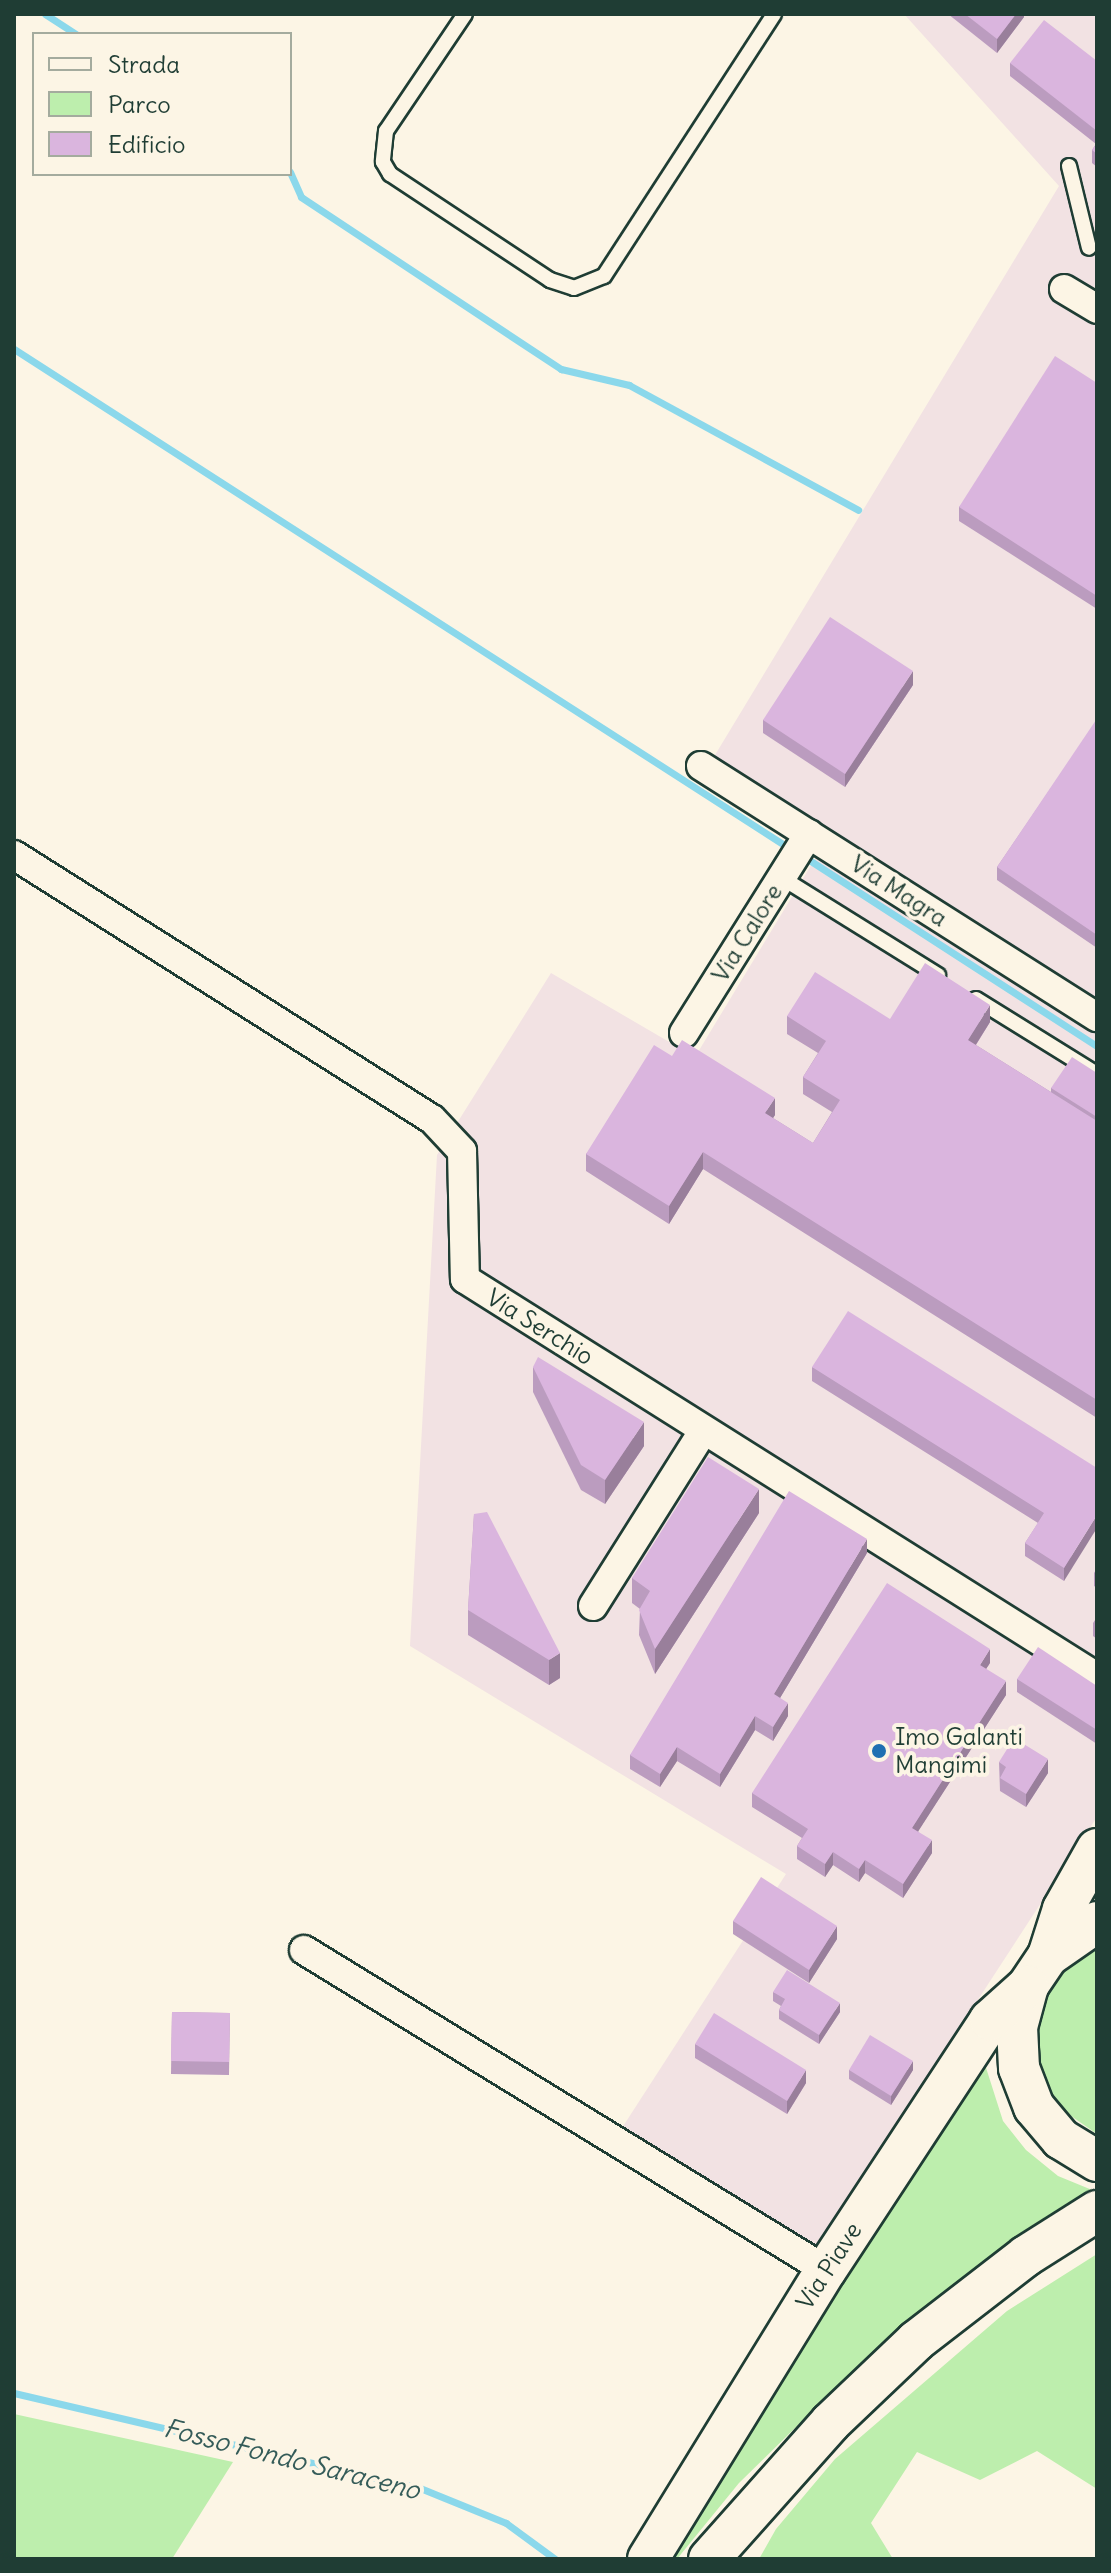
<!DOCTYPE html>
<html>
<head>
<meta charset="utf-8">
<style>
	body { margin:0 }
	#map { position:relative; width:1111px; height:2573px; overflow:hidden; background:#fcf5e5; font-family:Delius,sans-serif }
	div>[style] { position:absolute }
	.built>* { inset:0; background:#f2e2e3 }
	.green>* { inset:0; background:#bdeead }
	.stream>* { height:7px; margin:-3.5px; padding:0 3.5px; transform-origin:3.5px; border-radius:3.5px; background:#8bd8eb }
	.roads { filter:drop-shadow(2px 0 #1f3d34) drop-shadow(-2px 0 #1f3d34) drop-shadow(0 2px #1f3d34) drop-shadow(0 -2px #1f3d34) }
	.service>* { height:14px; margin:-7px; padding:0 7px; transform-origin:7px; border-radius:7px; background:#fcf5e5 }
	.minor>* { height:28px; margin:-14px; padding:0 14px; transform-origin:14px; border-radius:14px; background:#fcf5e5 }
	.secondary>* { height:40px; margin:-20px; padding:0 20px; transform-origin:20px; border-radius:20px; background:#fcf5e5 }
	.wall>* { inset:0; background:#bb9cbf }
	.shaded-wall>* { inset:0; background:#997f9b }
	.building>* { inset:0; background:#dab5de }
	.dots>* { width:22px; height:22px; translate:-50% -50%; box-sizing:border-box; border:4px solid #fcf5e5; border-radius:50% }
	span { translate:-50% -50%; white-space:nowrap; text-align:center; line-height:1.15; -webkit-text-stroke:8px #fcf5e5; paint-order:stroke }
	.street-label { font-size:24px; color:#1f3d34 }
	.poi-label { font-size:24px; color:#1f3d34 }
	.left { translate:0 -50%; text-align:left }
	.water-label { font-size:26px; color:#355c59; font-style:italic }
	.frame { position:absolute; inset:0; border:16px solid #1f3d34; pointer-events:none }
	.legend { position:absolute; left:32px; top:32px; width:260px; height:144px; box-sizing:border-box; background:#fcf5e5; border:2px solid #a4ab9e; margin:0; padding:10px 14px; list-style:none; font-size:24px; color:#1f3d34 }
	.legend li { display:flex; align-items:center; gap:16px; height:40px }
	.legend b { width:40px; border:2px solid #a4ab9e }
</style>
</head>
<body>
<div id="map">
	<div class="built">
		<i style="clip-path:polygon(904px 14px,1097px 14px,1097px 1817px,813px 2253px,620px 2131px,786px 1874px,410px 1646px,437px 1155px,551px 973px,695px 1057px,830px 834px,712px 760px,1059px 186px)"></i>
	</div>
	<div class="green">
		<i style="clip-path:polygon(1097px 1946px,1097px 2134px,1061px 2109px,1043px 2080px,1035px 2046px,1039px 2012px,1053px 1981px,1076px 1957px)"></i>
		<i style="clip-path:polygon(981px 2052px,1003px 2121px,1026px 2150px,1058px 2176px,1097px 2192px,930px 2306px,861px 2363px,739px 2483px,677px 2559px,660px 2559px)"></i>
		<i style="clip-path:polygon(1097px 2254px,1097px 2489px,1037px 2451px,980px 2480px,917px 2452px,871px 2523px,893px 2559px,759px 2559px,776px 2529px,835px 2459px,1007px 2311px)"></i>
		<i style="clip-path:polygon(14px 2414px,233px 2462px,172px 2559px,14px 2559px)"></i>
	</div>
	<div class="stream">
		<i style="left:45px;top:14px;width:37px;rotate:33deg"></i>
		<i style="left:290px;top:172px;width:27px;rotate:66deg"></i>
		<i style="left:301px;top:197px;width:312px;rotate:33.5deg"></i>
		<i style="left:561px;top:369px;width:70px;rotate:13.2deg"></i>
		<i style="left:629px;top:385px;width:261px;rotate:28.6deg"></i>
		<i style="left:14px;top:349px;width:925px;rotate:32.78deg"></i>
		<i style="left:803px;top:856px;width:350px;rotate:32.9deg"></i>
		<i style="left:14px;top:2393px;width:417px;rotate:13.2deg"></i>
		<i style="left:420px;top:2488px;width:93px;rotate:22.1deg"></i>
		<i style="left:506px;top:2523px;width:61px;rotate:36.3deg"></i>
	</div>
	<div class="roads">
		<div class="service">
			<i style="left:465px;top:14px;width:141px;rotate:124deg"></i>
			<i style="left:386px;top:131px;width:31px;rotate:96deg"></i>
			<i style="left:383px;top:162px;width:14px;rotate:60deg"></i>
			<i style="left:390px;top:174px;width:192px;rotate:33.5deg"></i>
			<i style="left:550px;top:280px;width:25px;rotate:18deg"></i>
			<i style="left:574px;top:288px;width:32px;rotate:-22deg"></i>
			<i style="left:604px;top:276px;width:312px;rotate:-57deg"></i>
			<i style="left:1069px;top:166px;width:84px;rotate:76.3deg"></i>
			<i style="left:782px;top:878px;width:184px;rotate:31.9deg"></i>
			<i style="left:976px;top:999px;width:142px;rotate:31.8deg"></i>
		</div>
		<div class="minor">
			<i style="left:1064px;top:289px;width:39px;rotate:31deg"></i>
			<i style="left:701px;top:766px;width:469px;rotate:32.4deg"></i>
			<i style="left:14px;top:855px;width:494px;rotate:32.3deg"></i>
			<i style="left:432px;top:1119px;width:44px;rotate:46.8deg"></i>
			<i style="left:462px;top:1151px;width:128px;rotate:88.7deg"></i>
			<i style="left:465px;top:1279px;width:747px;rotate:32.2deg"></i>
			<i style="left:684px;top:1033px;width:235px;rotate:-57.9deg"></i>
			<i style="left:593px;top:1606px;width:207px;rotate:-57.8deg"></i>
			<i style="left:304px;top:1950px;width:612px;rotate:31.51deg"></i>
		</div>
		<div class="secondary">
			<i style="left:1097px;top:1922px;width:60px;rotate:145.2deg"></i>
			<i style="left:1048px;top:1956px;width:36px;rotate:124deg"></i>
			<i style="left:1028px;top:1986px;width:42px;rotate:105deg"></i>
			<i style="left:1017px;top:2027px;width:41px;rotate:87.2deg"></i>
			<i style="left:1019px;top:2068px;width:42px;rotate:69deg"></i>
			<i style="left:1034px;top:2107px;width:42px;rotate:49.8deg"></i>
			<i style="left:1061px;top:2139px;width:42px;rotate:31.4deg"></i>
			<i style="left:1048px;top:1956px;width:49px;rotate:-72.3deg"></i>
			<i style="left:1063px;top:1909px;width:69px;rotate:-60.5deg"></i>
			<i style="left:648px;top:2559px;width:339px;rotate:-58.4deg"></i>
			<i style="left:826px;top:2270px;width:299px;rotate:-56.7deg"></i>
			<i style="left:990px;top:2020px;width:51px;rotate:-41.8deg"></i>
			<i style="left:709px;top:2559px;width:182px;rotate:-48.3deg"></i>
			<i style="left:830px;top:2423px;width:119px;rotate:-43.6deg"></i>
			<i style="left:916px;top:2341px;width:139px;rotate:-37.7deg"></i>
			<i style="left:1026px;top:2256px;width:84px;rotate:-32.4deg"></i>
		</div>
	</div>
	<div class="wall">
		<i style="clip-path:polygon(948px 14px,1024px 14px,1024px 17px,997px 53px)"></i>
		<i style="clip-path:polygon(1097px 61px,1097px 167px,1092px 163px,1092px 150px,1096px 144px,1010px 76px,1010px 63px)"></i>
		<i style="clip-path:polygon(1097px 383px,1097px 609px,959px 521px,959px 507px)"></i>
		<i style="clip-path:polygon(913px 685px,845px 787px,763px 733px,763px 720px)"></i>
		<i style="clip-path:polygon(1097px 721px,1097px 948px,997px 880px,997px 867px)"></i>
		<i style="clip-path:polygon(787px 1016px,990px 1022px,976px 1045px,1051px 1092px,1051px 1088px,1097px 1073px,1097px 1418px,703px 1169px,669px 1224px,586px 1171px,586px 1154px,672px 1056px,775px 1115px,773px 1118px,813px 1143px,832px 1112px,803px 1094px,803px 1077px,818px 1053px,787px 1034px)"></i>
		<i style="clip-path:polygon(533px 1367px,644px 1446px,605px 1504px,581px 1490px,533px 1392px)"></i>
		<i style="clip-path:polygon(812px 1367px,1097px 1468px,1064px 1581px,1025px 1556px,1025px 1543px,1038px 1523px,812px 1381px)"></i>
		<i style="clip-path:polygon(759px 1513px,655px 1674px,639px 1635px,640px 1609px,632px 1603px,632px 1578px)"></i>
		<i style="clip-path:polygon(474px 1514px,560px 1678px,549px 1685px,468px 1635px,468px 1610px)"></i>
		<i style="clip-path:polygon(867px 1553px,780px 1698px,788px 1716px,773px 1741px,755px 1730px,720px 1787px,677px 1761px,660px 1787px,630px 1769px,630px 1755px)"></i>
		<i style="clip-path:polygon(1097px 1568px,1097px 1588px,1094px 1586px,1094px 1573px)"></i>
		<i style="clip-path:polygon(1097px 1617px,1097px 1639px,1093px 1636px,1093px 1623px)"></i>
		<i style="clip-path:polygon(990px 1663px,986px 1669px,1006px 1695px,918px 1831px,932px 1853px,903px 1898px,865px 1873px,859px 1882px,833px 1865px,825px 1877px,797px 1859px,797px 1846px,802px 1838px,752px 1807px,752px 1793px)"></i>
		<i style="clip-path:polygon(1017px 1679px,1097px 1686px,1097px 1744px,1017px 1692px)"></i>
		<i style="clip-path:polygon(999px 1762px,1048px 1773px,1026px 1807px,1000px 1791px)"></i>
		<i style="clip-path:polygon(733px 1921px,837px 1939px,809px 1983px,733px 1934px)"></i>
		<i style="clip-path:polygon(773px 1992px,840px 2012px,819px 2044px,779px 2019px,779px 2010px,781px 2006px,773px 2001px)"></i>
		<i style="clip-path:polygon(172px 2012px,230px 2013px,229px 2075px,171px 2074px)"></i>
		<i style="clip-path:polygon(695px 2044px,806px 2083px,787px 2114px,695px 2058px)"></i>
		<i style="clip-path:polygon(849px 2070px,913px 2070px,891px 2105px,849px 2079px)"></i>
	</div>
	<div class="shaded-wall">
		<i style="clip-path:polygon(1016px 14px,1024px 14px,1024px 17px,997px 53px,997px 39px)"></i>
		<i style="clip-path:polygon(913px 671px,913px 685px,845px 787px,845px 774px)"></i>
		<i style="clip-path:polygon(990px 1005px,990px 1022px,968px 1057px,968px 1040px)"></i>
		<i style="clip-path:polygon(775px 1098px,775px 1115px,765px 1130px,765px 1113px)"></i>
		<i style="clip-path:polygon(703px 1152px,703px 1169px,669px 1224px,669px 1206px)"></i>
		<i style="clip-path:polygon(644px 1422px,644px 1446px,605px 1504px,605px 1480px)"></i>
		<i style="clip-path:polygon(759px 1489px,759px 1513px,655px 1674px,655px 1649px)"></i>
		<i style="clip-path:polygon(1097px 1515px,1097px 1528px,1064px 1581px,1064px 1568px)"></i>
		<i style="clip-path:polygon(867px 1539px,867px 1553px,774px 1708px,774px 1694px)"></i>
		<i style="clip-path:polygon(990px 1649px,990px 1663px,980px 1678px,980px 1665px)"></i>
		<i style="clip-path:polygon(560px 1653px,560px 1678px,549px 1685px,549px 1660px)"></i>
		<i style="clip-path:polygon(1006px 1681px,1006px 1695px,912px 1841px,912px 1828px)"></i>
		<i style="clip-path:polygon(788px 1703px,788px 1716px,773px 1741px,773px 1727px)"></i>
		<i style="clip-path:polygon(755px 1716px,755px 1730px,720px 1787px,720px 1774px)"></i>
		<i style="clip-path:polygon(677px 1747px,677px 1761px,660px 1787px,660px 1774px)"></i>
		<i style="clip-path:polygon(1048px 1759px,1048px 1773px,1026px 1807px,1026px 1794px)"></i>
		<i style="clip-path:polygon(932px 1840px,932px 1853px,903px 1898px,903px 1884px)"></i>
		<i style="clip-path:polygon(833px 1852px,833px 1865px,825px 1877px,825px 1864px)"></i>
		<i style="clip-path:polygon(865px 1860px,865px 1873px,859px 1882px,859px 1869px)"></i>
		<i style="clip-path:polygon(837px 1926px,837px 1939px,809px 1983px,809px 1970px)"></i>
		<i style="clip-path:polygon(840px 2003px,840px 2012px,819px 2044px,819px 2035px)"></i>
		<i style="clip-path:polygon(913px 2061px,913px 2070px,891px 2105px,891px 2096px)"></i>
		<i style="clip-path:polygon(806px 2070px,806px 2083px,787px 2114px,787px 2101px)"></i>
	</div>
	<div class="building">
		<i style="clip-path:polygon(965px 14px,1016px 14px,997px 39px)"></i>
		<i style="clip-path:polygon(1044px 20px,1097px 61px,1097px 131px,1010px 63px)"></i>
		<i style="clip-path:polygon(1097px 143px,1097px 154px,1092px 150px)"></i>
		<i style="clip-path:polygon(1055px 356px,1097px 383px,1097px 596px,959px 507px)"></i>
		<i style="clip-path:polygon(830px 617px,913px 671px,845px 774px,763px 720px)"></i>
		<i style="clip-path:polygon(1096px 720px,1097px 721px,1097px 935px,997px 867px)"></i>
		<i style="clip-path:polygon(925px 963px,990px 1005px,968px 1040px,1097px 1121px,1097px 1400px,703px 1152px,669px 1206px,586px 1154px,654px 1045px,672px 1056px,682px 1040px,775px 1098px,765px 1113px,813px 1143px,840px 1100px,803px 1077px,826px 1041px,787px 1016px,815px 972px,890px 1019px)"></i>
		<i style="clip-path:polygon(1072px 1057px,1097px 1073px,1097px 1117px,1051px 1088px)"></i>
		<i style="clip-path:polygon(848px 1311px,1097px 1468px,1097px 1515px,1064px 1568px,1025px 1543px,1044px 1513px,812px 1367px)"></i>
		<i style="clip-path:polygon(538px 1357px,644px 1422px,605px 1480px,581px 1465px,533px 1367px)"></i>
		<i style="clip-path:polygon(708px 1457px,759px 1489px,655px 1649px,639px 1610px,650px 1591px,632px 1578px)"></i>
		<i style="clip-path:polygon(789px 1491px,867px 1539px,774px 1694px,788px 1703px,773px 1727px,755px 1716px,720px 1774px,677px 1747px,660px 1774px,630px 1755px)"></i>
		<i style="clip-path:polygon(487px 1512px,560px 1653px,549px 1660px,468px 1610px,474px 1514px)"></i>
		<i style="clip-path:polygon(887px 1583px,990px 1649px,980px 1665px,1006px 1681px,912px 1828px,932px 1840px,903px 1884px,865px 1860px,859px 1869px,833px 1852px,825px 1864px,797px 1846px,808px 1829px,752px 1793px)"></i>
		<i style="clip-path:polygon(1038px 1647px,1097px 1686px,1097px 1730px,1017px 1679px)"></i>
		<i style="clip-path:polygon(1014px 1738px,1048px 1759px,1026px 1794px,1000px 1778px,1006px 1767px,999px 1762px)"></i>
		<i style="clip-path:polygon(761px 1877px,837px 1926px,809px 1970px,733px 1921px)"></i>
		<i style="clip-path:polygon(787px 1970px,840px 2003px,819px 2035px,779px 2010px,785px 1999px,773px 1992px)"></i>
		<i style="clip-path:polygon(172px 2012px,230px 2013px,229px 2062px,171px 2061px)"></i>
		<i style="clip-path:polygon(714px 2013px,806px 2070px,787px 2101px,695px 2044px)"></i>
		<i style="clip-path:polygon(870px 2035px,913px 2061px,891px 2096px,849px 2070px)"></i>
	</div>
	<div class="dots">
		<i style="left:879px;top:1751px;background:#1f6fb2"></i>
	</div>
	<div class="street-label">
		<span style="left:899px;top:891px;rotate:33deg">Via Magra</span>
		<span style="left:747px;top:933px;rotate:-58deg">Via Calore</span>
		<span style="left:540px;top:1327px;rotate:32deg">Via Serchio</span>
		<span style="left:829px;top:2266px;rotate:-57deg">Via Piave</span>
	</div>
	<div class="poi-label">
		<span class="left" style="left:895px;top:1751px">Imo Galanti<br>Mangimi</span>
	</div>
	<div class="water-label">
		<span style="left:292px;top:2459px;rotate:14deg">Fosso Fondo Saraceno</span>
	</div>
	<div class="frame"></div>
	<ul class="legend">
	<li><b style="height:10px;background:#fcf5e5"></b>Strada</li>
	<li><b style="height:22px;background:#bdeead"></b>Parco</li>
	<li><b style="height:22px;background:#dab5de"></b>Edificio</li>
	</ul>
</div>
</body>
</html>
